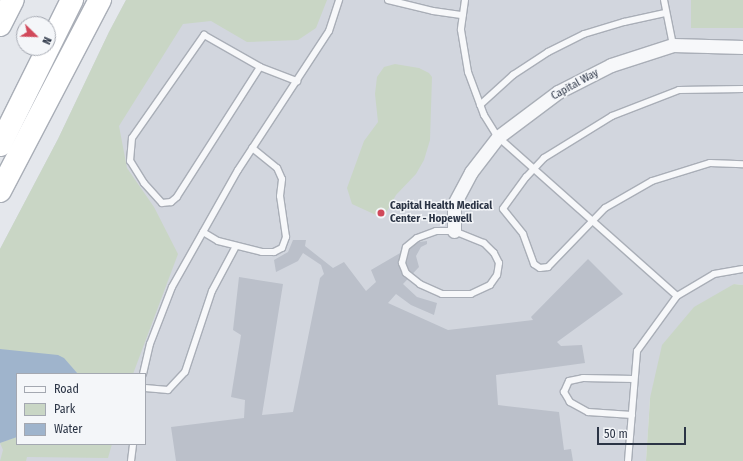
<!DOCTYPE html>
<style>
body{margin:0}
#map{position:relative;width:743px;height:461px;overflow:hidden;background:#e4e7ec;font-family:"Fira Sans Condensed",sans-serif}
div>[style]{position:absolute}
.built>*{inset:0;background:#d2d6de}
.green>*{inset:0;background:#c9d6c5;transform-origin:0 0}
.water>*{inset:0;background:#9fb4cc}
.building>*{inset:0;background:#bbc0ca}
.roads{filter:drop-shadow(1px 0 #a9aeb7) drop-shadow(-1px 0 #a9aeb7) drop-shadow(0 1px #a9aeb7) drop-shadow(0 -1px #a9aeb7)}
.service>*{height:6px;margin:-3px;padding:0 3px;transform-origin:3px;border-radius:3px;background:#f7f8fa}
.minor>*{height:13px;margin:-6.5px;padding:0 6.5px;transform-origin:6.5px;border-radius:6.5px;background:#f7f8fa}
.motorway>*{height:22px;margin:-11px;padding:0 11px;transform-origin:11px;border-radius:11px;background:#fff}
.dots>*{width:11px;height:11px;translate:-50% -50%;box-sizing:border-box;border:2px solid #f4f6f9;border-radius:50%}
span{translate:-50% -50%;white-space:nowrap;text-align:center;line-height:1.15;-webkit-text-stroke:3px #f4f6f9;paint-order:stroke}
.street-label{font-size:11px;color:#2b3445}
.poi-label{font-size:11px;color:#2b3445;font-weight:700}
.left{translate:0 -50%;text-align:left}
.legend{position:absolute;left:16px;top:373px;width:130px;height:72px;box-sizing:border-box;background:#f4f6f9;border:1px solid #a4a8b1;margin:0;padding:5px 7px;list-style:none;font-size:12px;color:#2b3445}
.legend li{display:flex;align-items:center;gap:8px;height:20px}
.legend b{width:20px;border:1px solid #a4a8b1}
.north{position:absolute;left:16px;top:16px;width:40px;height:40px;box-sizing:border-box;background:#f4f6f9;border:1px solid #a4a8b1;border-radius:50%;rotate:113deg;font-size:11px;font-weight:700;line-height:16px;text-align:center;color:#2b3445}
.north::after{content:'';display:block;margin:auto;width:14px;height:18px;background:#d1495b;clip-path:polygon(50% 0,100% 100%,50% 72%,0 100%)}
.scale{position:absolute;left:597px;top:427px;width:89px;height:18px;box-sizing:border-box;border:2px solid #2b3445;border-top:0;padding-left:5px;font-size:12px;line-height:14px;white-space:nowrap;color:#2b3445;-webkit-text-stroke:3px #f4f6f9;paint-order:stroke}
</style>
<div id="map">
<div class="built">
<div style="clip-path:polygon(evenodd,126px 0,743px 0,743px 285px,734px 284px,650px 398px,646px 461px,0 461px,0 249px,58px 139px,109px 32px,126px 0,17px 374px,145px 374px,145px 444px,17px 444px,17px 374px)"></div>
</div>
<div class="green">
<div style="clip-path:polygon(126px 0,327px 0,316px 28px,298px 40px,247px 42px,211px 21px,183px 24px,119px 126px,127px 168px,154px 207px,178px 254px,133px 374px,78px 374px,67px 362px,0 349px,0 249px,58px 139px,109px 32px)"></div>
<div style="left:691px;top:0;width:52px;height:28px"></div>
<div style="clip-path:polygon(395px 64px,419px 68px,429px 73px,432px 77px,430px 140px,424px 160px,416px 174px,396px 195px,386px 213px,376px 215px,352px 204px,347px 188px,364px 141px,378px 122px,375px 94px,377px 77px,384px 67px)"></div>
<div style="clip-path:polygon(734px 284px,743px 285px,743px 461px,646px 461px,650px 398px,662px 345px,694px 307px)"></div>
<div style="clip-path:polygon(16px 437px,17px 444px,112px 444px,108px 458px,27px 457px,26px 461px,0 461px,3px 450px,0 443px)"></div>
</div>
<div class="water">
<div style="clip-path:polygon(0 349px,58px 355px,64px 358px,78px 374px,17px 374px,17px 437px,0 443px)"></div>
</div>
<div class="building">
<div style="clip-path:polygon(293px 240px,306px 240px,305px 246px,333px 268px,344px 262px,366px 291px,376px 282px,371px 270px,419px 242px,427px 241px,427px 244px,421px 247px,416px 256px,419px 267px,403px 284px,417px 297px,437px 303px,434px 315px,411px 305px,396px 294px,388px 303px,448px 330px,533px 320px,531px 317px,588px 259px,623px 294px,557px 342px,561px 346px,582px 345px,585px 363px,496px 375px,498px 405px,559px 412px,564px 450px,571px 449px,573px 461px,176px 461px,171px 427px,244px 418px,245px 400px,231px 397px,241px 335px,233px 330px,239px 277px,283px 284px,262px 415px,293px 412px,320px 278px,324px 274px,321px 265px,303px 253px,298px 261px,276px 272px,274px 260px,288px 252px)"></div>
</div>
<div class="roads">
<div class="service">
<div style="left:388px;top:0;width:46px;rotate:13.7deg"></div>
<div style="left:433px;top:11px;width:30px;rotate:8deg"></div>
<div style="left:465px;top:0;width:30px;rotate:98deg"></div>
<div style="left:461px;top:30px;width:43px;rotate:80.5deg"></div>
<div style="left:468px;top:72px;width:46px;rotate:69.6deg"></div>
<div style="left:484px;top:115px;width:26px;rotate:58deg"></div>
<div style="left:498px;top:137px;width:239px;rotate:41.6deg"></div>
<div style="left:664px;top:0;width:46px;rotate:78.7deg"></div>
<div style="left:260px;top:67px;width:154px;rotate:122.6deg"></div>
<div style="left:177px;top:197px;width:8px;rotate:140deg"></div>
<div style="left:171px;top:202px;width:9px;rotate:174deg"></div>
<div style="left:162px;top:203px;width:27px;rotate:-132deg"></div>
<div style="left:144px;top:183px;width:26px;rotate:-122deg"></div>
<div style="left:130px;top:161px;width:23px;rotate:-85deg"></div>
<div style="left:132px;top:138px;width:126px;rotate:-55deg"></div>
<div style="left:204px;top:35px;width:64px;rotate:29.7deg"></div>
<div style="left:260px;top:67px;width:40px;rotate:21deg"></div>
<div style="left:743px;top:89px;width:64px;rotate:179.1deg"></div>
<div style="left:679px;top:90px;width:72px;rotate:158.8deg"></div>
<div style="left:612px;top:116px;width:80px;rotate:148.3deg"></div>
<div style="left:544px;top:158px;width:26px;rotate:133deg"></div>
<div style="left:526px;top:177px;width:39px;rotate:126deg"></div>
<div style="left:503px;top:209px;width:32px;rotate:51deg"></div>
<div style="left:523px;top:234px;width:32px;rotate:70deg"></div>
<div style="left:534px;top:264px;width:7px;rotate:34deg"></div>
<div style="left:540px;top:268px;width:8px;rotate:-7deg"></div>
<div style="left:548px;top:267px;width:82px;rotate:-46deg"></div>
<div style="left:605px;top:208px;width:54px;rotate:-29.9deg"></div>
<div style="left:652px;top:181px;width:61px;rotate:-17.2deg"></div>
<div style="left:710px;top:163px;width:33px;rotate:2deg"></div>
<div style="left:480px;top:105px;width:45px;rotate:-42.3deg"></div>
<div style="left:513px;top:75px;width:42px;rotate:-33.3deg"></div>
<div style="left:548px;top:52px;width:40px;rotate:-26.6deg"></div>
<div style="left:584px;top:34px;width:42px;rotate:-16.7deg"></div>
<div style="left:624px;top:22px;width:42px;rotate:-12.4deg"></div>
<div style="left:436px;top:231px;width:18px"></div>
<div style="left:454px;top:231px;width:32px;rotate:22deg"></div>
<div style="left:484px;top:243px;width:14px;rotate:45deg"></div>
<div style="left:494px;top:253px;width:11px;rotate:63deg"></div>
<div style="left:499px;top:263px;width:12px;rotate:99deg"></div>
<div style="left:497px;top:275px;width:12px;rotate:125deg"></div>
<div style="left:490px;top:285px;width:21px;rotate:155deg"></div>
<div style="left:471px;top:294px;width:29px;rotate:180deg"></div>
<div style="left:442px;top:294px;width:24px;rotate:-156deg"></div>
<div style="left:420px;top:284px;width:18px;rotate:-142deg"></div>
<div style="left:406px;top:273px;width:11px;rotate:-112deg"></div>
<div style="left:402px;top:263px;width:16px;rotate:-76deg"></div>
<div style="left:406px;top:247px;width:14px;rotate:-39deg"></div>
<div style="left:417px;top:238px;width:20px;rotate:-20deg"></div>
<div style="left:203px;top:232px;width:17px;rotate:31deg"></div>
<div style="left:218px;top:241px;width:45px;rotate:14deg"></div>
<div style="left:262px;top:252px;width:12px"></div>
<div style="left:274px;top:252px;width:9px;rotate:-27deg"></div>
<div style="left:282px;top:248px;width:12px;rotate:-70deg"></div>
<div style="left:286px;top:237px;width:41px;rotate:-98.3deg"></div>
<div style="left:280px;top:196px;width:17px;rotate:-83deg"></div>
<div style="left:282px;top:179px;width:12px;rotate:-114deg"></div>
<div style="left:277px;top:168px;width:32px;rotate:-141deg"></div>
<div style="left:143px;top:374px;width:31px;rotate:-77deg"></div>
<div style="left:150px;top:344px;width:61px;rotate:-68.9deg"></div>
<div style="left:172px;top:287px;width:134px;rotate:-60.6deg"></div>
<div style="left:238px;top:170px;width:166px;rotate:-56.8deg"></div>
<div style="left:329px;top:31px;width:33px;rotate:-72deg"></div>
<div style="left:145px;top:388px;width:23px;rotate:5deg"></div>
<div style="left:168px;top:390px;width:25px;rotate:-47deg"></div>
<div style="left:185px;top:372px;width:85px;rotate:-71.6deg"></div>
<div style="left:212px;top:291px;width:51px;rotate:-61.9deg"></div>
<div style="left:632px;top:415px;width:44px;rotate:-176.1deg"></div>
<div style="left:588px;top:412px;width:21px;rotate:-151deg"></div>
<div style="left:570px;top:402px;width:12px;rotate:-121deg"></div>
<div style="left:564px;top:392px;width:12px;rotate:-66deg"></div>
<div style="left:569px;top:381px;width:14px;rotate:-12deg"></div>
<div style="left:583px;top:378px;width:51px;rotate:1.1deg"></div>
<div style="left:131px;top:461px;width:17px;rotate:-83deg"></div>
<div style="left:628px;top:461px;width:110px;rotate:-85.3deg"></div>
<div style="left:637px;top:351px;width:68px;rotate:-54deg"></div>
<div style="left:677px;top:296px;width:43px;rotate:-30.7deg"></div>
<div style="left:714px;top:274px;width:29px;rotate:-10deg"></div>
</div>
<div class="minor">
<div style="left:454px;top:231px;width:27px;rotate:-90deg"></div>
<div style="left:454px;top:204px;width:36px;rotate:-62deg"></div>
<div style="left:471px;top:172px;width:44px;rotate:-52.4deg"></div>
<div style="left:498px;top:137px;width:75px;rotate:-36.9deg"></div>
<div style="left:558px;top:92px;width:59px;rotate:-27deg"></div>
<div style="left:611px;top:65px;width:65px;rotate:-17.9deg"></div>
<div style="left:673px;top:45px;width:70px;rotate:1.6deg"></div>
</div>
<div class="motorway">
<div style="left:0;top:25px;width:28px;rotate:-63deg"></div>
<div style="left:0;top:145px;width:162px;rotate:-63.6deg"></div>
<div style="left:0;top:191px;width:216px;rotate:-62.4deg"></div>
</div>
</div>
<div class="dots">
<div style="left:381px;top:213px;background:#d1495b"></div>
</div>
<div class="street-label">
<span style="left:575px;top:85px;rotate:-29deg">Capital Way</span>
</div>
<div class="poi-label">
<span class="left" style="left:390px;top:213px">Capital Health Medical<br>Center - Hopewell</span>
</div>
<ul class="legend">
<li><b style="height:5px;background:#f7f8fa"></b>Road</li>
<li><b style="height:11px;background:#c9d6c5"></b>Park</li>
<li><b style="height:11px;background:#9fb4cc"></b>Water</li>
</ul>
<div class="north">N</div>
<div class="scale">50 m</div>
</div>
